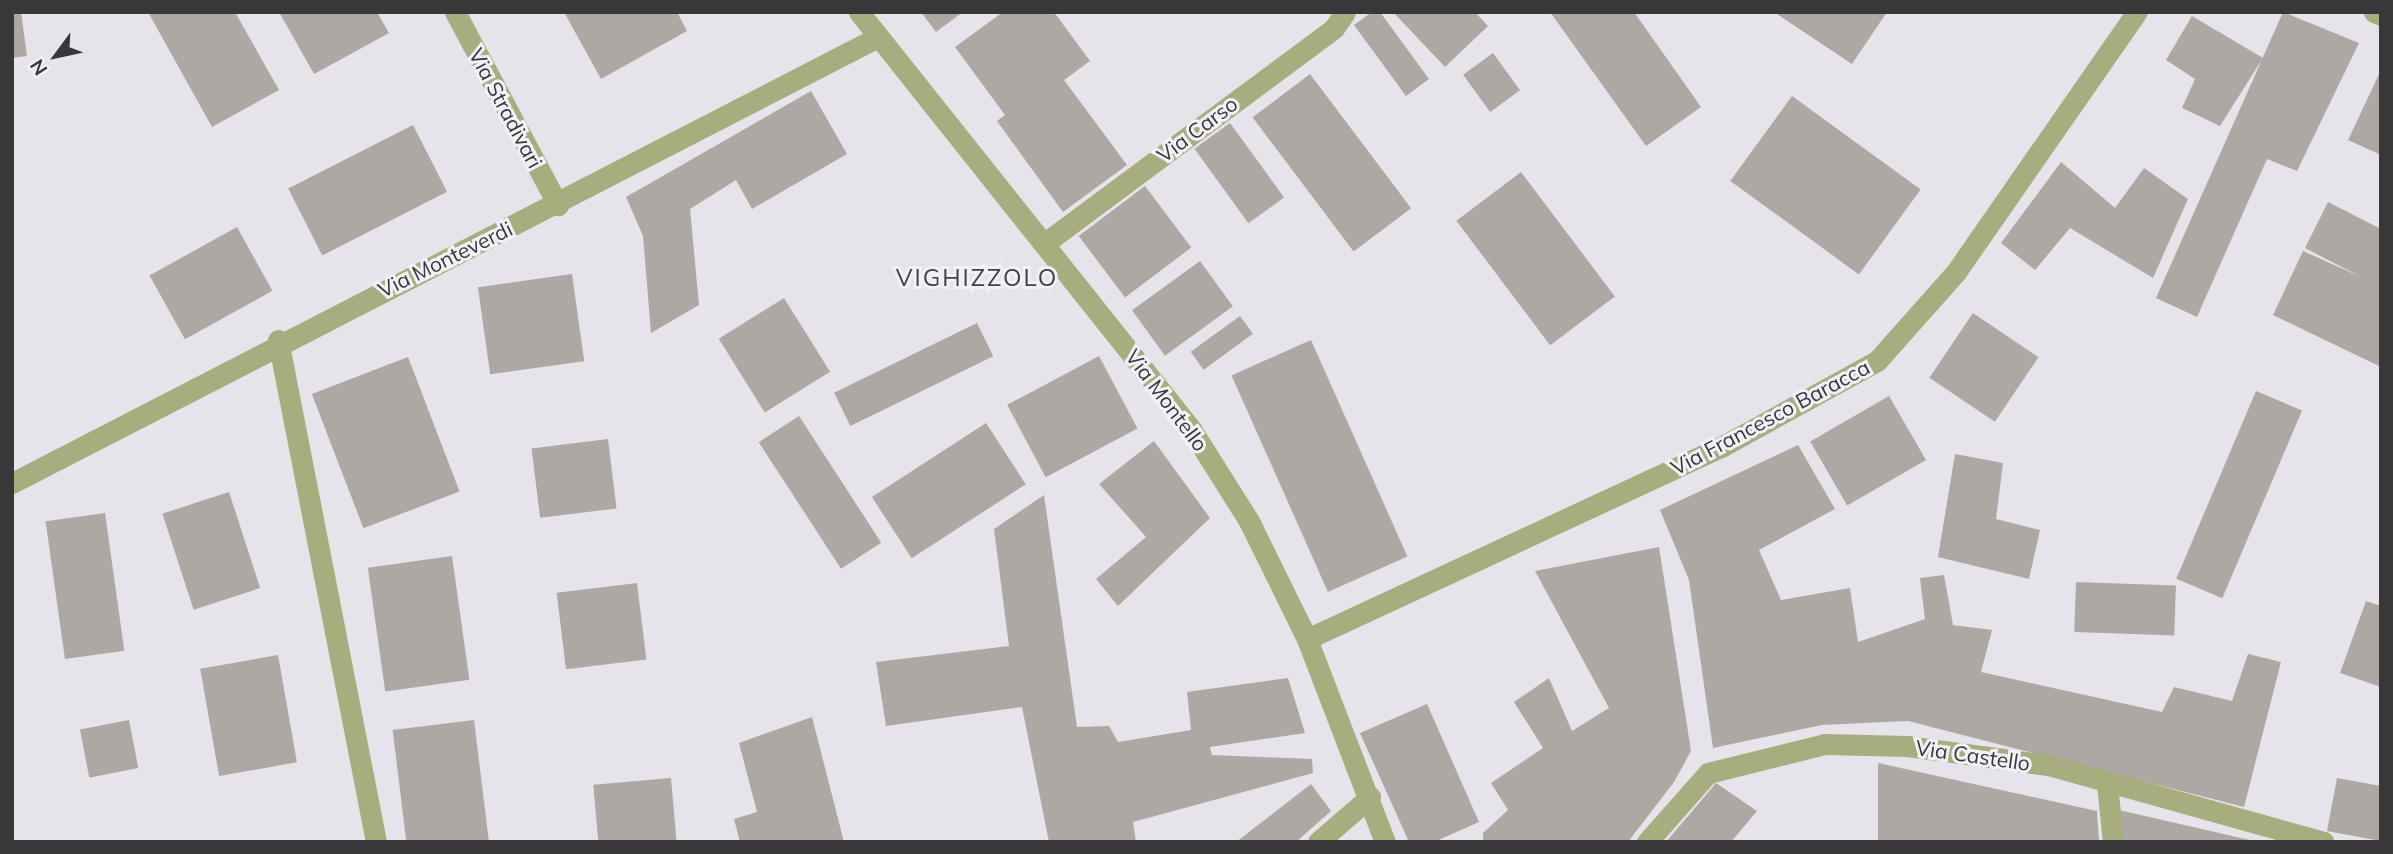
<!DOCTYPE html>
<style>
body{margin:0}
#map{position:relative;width:2393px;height:854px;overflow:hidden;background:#e6e3ea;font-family:Mulish,sans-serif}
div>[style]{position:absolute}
.building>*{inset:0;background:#aea8a4;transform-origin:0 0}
.minor>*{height:21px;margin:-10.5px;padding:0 10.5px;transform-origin:10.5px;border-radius:10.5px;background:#a7ad7c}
span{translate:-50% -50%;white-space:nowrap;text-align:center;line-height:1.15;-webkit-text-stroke:6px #f4f0f7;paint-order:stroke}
.street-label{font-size:21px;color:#39373a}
.quarter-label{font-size:24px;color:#434146;letter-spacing:2px}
.frame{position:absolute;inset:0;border:14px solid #39373a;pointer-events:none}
.north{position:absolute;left:21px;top:21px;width:70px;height:70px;-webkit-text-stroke:5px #f4f0f7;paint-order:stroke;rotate:237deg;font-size:19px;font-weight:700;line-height:28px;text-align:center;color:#39373a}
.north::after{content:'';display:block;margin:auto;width:24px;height:32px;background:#39373a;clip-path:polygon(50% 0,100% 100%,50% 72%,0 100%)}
</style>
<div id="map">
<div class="building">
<div style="clip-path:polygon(12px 12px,21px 12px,27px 56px,12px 58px)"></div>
<div style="clip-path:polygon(148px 12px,235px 12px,279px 90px,212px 127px)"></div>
<div style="clip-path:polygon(279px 12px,377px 12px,389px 33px,314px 74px)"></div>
<div style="clip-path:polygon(564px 12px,677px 12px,687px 31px,601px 79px)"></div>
<div style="clip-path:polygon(921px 12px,963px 12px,936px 32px)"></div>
<div style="clip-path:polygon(1003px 12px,1054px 12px,1090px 61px,1064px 80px,1127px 165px,1063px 212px,997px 121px,1005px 115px,955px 47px)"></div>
<div style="clip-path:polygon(1372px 12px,1380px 12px,1429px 79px,1406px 96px,1354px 25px)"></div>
<div style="clip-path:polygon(1393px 12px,1475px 12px,1488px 26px,1445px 67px)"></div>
<div style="clip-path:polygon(1550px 12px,1634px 12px,1701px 107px,1646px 146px)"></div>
<div style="clip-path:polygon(1774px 12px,1887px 12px,1852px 64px)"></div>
<div style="clip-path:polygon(2283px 12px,2359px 43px,2297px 171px,2267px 159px,2197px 317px,2156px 298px)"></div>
<div style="clip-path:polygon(2192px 16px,2263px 58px,2220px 126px,2182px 108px,2195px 79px,2166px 60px)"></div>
<div style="left:1493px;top:53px;width:46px;height:37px;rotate:54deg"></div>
<div style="clip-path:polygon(2381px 70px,2381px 155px,2348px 140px)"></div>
<div style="left:1310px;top:74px;width:168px;height:72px;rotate:53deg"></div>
<div style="clip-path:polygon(811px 91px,847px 154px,752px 209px,736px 180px,690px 209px,699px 305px,651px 333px,643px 236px,626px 197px)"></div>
<div style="left:1792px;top:96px;width:159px;height:105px;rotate:36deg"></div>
<div style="left:1230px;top:123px;width:92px;height:44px;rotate:54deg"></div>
<div style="left:413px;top:125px;width:75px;height:140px;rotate:63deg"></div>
<div style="clip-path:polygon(2061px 162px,2115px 208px,2144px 168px,2188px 199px,2153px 278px,2070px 228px,2035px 270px,2001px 243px)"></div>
<div style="left:1521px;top:172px;width:156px;height:81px;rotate:53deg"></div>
<div style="left:1145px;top:186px;width:77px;height:83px;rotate:53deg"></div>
<div style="clip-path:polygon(2328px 202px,2381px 229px,2381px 367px,2273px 315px,2303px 251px,2361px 277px,2305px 248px)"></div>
<div style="left:237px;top:227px;width:73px;height:100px;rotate:61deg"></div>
<div style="left:1200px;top:261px;width:56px;height:84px;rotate:54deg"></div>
<div style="left:572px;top:274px;width:88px;height:95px;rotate:82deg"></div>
<div style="left:784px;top:298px;width:87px;height:77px;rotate:58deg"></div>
<div style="left:1973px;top:313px;width:79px;height:78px;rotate:34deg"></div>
<div style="left:1240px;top:316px;width:22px;height:61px;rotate:54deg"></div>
<div style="left:977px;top:323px;width:37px;height:159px;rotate:64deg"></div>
<div style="left:1311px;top:340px;width:237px;height:87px;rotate:66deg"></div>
<div style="left:1099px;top:356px;width:82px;height:104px;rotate:62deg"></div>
<div style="left:408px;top:357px;width:144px;height:103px;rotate:69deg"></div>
<div style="left:2256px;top:391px;width:50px;height:204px;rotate:23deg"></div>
<div style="left:1889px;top:396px;width:74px;height:91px;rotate:60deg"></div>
<div style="left:799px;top:416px;width:151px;height:48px;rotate:57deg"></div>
<div style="left:986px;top:423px;width:73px;height:136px;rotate:57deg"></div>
<div style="left:608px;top:439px;width:70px;height:77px;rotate:83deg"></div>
<div style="clip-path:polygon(1154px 441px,1210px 518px,1118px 606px,1096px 579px,1146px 537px,1099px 484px)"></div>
<div style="clip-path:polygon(1798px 445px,1835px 509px,1759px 550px,1781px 600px,1850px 588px,1858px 642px,1925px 619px,1920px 578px,1944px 575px,1953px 625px,1992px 630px,1981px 672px,2162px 712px,2174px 687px,2232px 701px,2248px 654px,2281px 662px,2244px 807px,1908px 721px,1822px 725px,1713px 748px,1689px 580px,1660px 510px)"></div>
<div style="clip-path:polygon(1955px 454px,2003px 463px,1996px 519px,2040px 530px,2029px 579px,1938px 557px)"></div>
<div style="left:229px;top:492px;width:101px;height:70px;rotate:72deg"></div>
<div style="clip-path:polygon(1044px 495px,1077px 727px,1109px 726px,1118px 742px,1191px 730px,1187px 692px,1288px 678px,1305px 733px,1210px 747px,1212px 755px,1312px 759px,1313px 773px,1133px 822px,1136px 842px,1049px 842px,1022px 707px,886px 726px,876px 662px,1009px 646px,994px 529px)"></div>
<div style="left:105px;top:513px;width:139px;height:60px;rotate:82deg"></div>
<div style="clip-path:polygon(1659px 547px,1691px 751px,1674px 782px,1628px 842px,1483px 842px,1483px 833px,1508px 810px,1491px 783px,1543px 748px,1514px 702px,1549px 678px,1572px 731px,1609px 708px,1535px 571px)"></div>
<div style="left:452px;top:556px;width:125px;height:85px;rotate:82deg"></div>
<div style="left:2076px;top:582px;width:100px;height:50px;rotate:2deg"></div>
<div style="left:637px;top:583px;width:77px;height:81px;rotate:83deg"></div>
<div style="clip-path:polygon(2366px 601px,2381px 606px,2381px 687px,2340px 673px)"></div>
<div style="left:278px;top:655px;width:109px;height:79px;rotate:80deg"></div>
<div style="clip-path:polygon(1427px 704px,1479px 822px,1434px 842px,1409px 842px,1360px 733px)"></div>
<div style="clip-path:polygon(812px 717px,844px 842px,740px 842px,734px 819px,757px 812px,739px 743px)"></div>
<div style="left:129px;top:720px;width:49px;height:50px;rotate:79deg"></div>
<div style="left:474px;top:720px;width:123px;height:82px;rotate:83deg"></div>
<div style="clip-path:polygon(1878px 763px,2097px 811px,2099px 842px,1878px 842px)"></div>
<div style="left:671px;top:778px;width:64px;height:78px;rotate:85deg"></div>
<div style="clip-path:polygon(2337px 778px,2381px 786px,2381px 841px,2327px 831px)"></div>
<div style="clip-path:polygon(1716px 783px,1757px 811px,1731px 842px,1666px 842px)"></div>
<div style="clip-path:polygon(1311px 784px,1331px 811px,1296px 842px,1236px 842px)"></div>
<div style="clip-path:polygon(2119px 810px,2254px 841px,2254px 842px,2124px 842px)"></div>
</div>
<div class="minor">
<div style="left:455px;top:12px;width:219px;rotate:61.9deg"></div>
<div style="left:859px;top:12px;width:533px;rotate:51.47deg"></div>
<div style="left:1191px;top:429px;width:109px;rotate:57.8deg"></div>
<div style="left:1249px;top:521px;width:131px;rotate:63.8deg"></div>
<div style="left:1307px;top:639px;width:217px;rotate:69deg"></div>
<div style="left:2374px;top:12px;width:8px;rotate:23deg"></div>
<div style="left:1045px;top:243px;width:360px;rotate:-36.6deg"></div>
<div style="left:1334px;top:28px;width:19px;rotate:-55deg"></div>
<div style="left:278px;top:340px;width:511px;rotate:78.95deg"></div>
<div style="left:12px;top:483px;width:974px;rotate:-27.25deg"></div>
<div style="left:1307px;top:639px;width:456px;rotate:-24.9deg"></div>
<div style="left:1721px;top:447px;width:178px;rotate:-28.9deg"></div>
<div style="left:1877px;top:361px;width:119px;rotate:-48.4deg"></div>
<div style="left:1956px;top:272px;width:317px;rotate:-55.2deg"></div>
<div style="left:2107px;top:784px;width:58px;rotate:84.1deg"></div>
<div style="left:1318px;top:842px;width:69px;rotate:-40.9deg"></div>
<div style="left:1647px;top:842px;width:92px;rotate:-48.5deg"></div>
<div style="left:1708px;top:773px;width:121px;rotate:-13.9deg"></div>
<div style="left:1825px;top:744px;width:82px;rotate:1.4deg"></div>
<div style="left:1907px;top:746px;width:142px;rotate:7.7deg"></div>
<div style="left:2048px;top:765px;width:286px;rotate:15.6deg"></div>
</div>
<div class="street-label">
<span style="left:506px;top:108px;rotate:62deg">Via Stradivari</span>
<span style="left:1197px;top:129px;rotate:-37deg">Via Carso</span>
<span style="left:445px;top:259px;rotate:-26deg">Via Monteverdi</span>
<span style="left:1167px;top:400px;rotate:53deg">Via Montello</span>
<span style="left:1770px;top:417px;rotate:-28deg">Via Francesco Baracca</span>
<span style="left:1973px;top:755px;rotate:8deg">Via Castello</span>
</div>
<div class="quarter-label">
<span style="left:977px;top:278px">VIGHIZZOLO</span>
</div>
<div class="frame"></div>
<div class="north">N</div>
</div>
